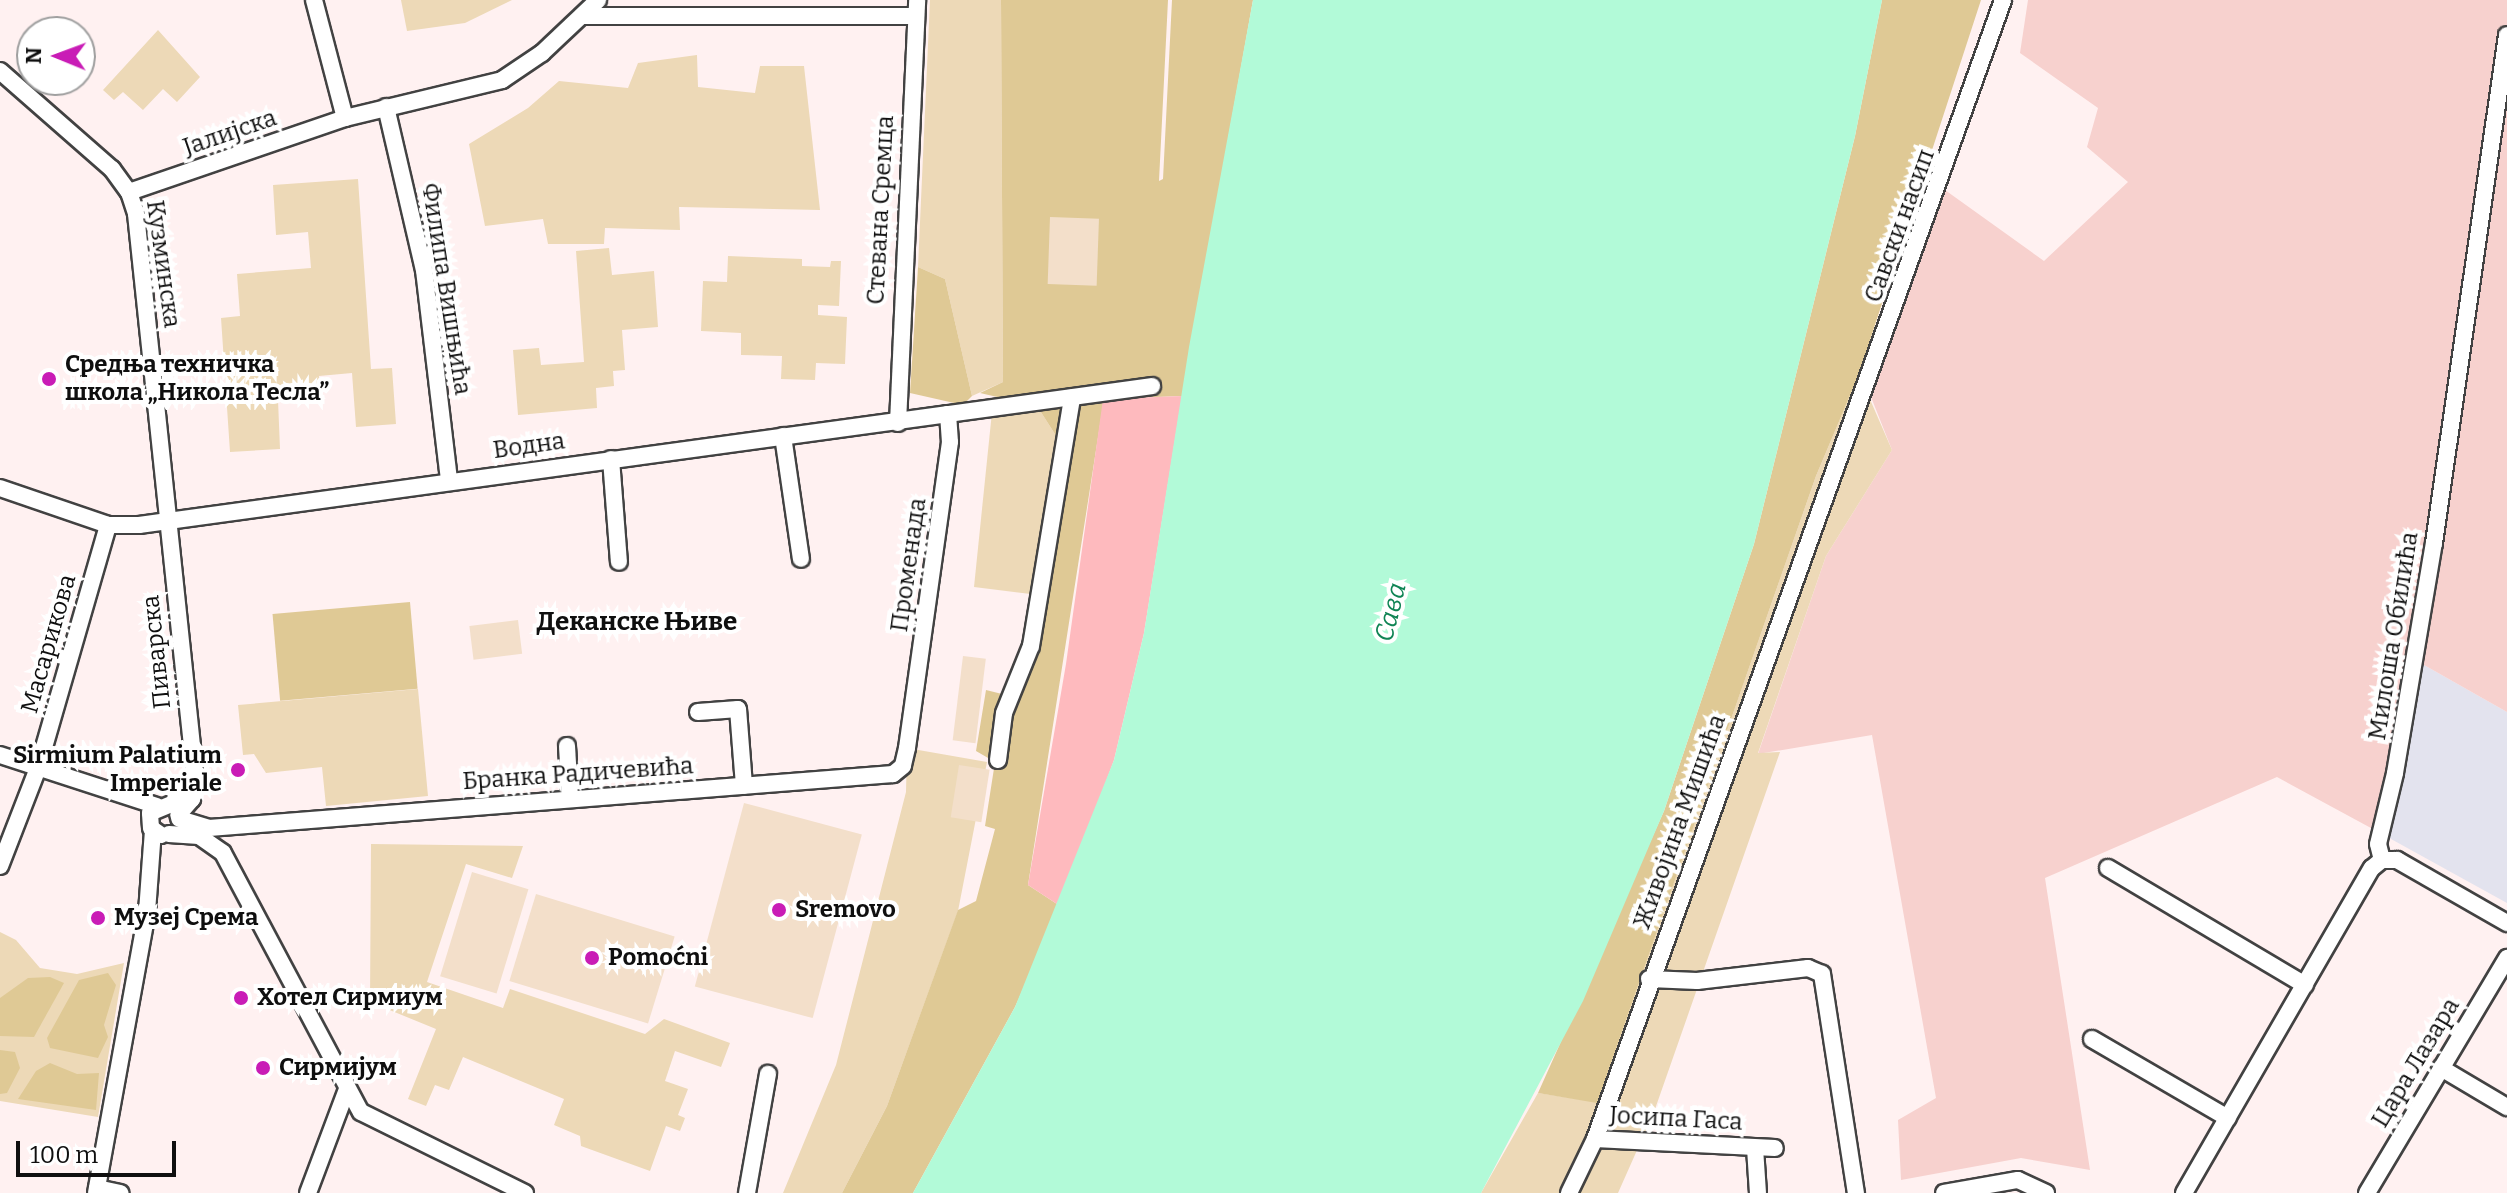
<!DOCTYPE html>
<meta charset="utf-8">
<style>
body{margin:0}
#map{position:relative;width:2507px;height:1193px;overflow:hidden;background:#fff1f1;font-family:Bitter,serif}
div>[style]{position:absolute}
.industrial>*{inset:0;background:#e3e3ee}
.farmland>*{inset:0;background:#f7d1ce}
.green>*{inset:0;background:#edd9b7}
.forest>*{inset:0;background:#dfc995;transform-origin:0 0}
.sand>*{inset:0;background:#febabe}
.pitch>*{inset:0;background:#f3dfca;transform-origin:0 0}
.water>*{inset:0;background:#b2fad8}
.roads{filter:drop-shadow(2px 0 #424242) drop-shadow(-2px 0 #424242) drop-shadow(0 2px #424242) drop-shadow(0 -2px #424242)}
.minor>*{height:16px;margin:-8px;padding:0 8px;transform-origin:8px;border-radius:8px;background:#fff}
.dots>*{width:22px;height:22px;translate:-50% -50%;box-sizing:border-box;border:4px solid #fff;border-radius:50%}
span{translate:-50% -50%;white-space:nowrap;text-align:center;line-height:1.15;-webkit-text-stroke:8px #fff;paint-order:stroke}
.street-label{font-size:24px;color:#0f0f0f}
.poi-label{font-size:24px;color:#0f0f0f;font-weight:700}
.left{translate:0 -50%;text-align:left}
.right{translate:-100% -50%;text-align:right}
.water-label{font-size:26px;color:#0f8454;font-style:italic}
.neighbourhood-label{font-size:26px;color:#0f0f0f;font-weight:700}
.north{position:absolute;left:16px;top:16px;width:80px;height:80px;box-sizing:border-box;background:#fff;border:2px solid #9f9f9f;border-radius:50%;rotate:271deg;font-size:22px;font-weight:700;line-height:32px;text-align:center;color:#0f0f0f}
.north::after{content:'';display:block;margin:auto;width:28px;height:36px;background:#c91cb6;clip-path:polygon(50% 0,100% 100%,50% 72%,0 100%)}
.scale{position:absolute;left:16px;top:1141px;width:160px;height:36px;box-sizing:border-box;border:4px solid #0f0f0f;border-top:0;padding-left:10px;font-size:24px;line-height:28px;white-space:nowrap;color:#0f0f0f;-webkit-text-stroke:6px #fff;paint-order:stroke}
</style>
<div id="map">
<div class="industrial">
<div style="clip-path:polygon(2417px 661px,2507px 712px,2507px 903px,2382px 834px)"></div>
</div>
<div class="farmland">
<div style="clip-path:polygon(2028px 0,2507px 0,2507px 712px,2417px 661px,2382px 834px,2277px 777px,2045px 878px,2090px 1170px,2021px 1158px,1901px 1180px,1898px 1120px,1936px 1098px,1872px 735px,1758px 754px,1826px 556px,1892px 450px,1871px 397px,1945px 190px,2044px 261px,2128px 182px,2087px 147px,2098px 108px,2020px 53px)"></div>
</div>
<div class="green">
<div style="clip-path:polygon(401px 0,512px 0,465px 23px,407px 31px)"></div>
<div style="clip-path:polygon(930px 0,1001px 0,1003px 382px,972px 396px,945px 279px,918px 267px)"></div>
<div style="clip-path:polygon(158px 30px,200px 77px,177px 102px,163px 89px,143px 110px,123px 92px,114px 100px,103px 90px)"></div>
<div style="clip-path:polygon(697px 55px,698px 87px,755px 93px,760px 66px,804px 66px,820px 210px,679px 207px,680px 230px,605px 228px,604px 244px,548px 244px,543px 219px,485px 226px,469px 144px,528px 108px,559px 81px,628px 88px,638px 63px)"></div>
<div style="clip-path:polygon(358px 179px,371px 369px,392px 368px,396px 424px,356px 427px,352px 373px,319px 376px,320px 397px,278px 400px,280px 449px,230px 452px,221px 318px,240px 316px,237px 274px,311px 268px,308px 232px,276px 235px,273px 185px)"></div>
<div style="clip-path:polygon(609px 248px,612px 275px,654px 271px,658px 327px,622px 330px,625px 370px,613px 371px,614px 386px,596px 388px,597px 408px,518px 415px,513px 350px,539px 348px,541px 365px,584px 362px,576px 251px)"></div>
<div style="clip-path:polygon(728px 256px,802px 259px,802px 266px,830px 267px,831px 261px,841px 261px,839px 306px,818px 305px,818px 315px,847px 317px,845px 364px,816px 363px,815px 380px,781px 379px,782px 356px,741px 355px,741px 333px,701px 331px,703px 281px,727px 282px)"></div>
<div style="clip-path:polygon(1859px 374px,1892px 450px,1826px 556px,1758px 753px,1780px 752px,1654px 1112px,1618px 1193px,1481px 1193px,1538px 1093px,1597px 1102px,1816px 476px)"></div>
<div style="clip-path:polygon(1037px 406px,1069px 456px,1039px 595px,974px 587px,992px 412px)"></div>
<div style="clip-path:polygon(418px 689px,428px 796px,326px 806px,322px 767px,266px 773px,254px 754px,243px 755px,238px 705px)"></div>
<div style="clip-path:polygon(907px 748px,987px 762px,958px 911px,887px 1106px,842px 1193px,783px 1193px,836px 1065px,906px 792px)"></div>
<div style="clip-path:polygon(371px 844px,523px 846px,512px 878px,466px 864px,427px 982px,503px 1008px,510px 989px,645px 1034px,664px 1019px,730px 1043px,721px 1067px,675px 1051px,665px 1081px,688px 1089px,678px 1115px,685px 1118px,680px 1131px,666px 1126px,650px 1171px,581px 1146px,580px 1136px,554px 1125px,564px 1099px,463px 1057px,449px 1090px,435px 1085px,426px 1106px,408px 1099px,436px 1029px,370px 1002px)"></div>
<div style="clip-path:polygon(0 932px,16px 940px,40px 968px,77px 974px,124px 963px,98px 1117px,0 1101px)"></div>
</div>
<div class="forest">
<div style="clip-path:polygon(1001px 0,1168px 0,1159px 181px,1163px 179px,1172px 0,1253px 0,1182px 396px,1104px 399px,1028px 885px,1060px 906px,1015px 1007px,913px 1193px,842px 1193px,887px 1106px,958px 910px,976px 901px,995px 829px,985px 826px,995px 762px,976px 751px,986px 690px,1002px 694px,1026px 667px,1069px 456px,1037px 406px,980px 393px,1003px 382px)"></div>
<div style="clip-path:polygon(1882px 0,1981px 0,1859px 374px,1816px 476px,1597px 1103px,1538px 1093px,1664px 811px,1754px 544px,1855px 136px)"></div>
<div style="clip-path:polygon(918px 267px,945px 279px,972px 396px,963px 405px,910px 393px)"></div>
<div style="left:410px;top:602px;width:87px;height:138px;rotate:85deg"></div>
<div style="clip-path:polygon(108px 973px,116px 985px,104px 1025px,108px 1037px,98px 1058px,50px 1048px,47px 1038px,79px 980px)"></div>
<div style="clip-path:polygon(50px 977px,64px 983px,34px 1037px,0 1036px,0 998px,28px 978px)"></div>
<div style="clip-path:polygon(0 1050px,15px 1052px,20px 1068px,7px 1093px,0 1094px)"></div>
<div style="clip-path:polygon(50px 1063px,77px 1074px,99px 1073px,96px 1110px,18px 1099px,36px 1071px)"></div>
</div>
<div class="sand">
<div style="clip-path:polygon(1182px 396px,1144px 633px,1114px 760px,1060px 906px,1028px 885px,1066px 664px,1103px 399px)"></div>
</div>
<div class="pitch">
<div style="left:1050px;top:217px;width:49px;height:67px;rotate:2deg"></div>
<div style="left:518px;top:620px;width:34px;height:49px;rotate:83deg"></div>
<div style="left:963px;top:656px;width:23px;height:85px;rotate:7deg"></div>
<div style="left:959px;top:765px;width:31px;height:53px;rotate:9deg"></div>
<div style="left:744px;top:803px;width:122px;height:190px;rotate:15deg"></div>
<div style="left:472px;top:872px;width:59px;height:109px;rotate:17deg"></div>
<div style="left:536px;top:894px;width:145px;height:91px;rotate:17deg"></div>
</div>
<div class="water">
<div style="clip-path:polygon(1253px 0,1882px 0,1855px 136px,1754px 544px,1664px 811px,1583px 1001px,1481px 1193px,913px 1193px,1015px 1007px,1114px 760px,1144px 633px,1189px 347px)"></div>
</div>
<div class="roads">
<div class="minor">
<div style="left:314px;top:0;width:122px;rotate:75.3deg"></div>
<div style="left:584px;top:16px;width:332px"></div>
<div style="left:0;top:71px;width:149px;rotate:41.2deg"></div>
<div style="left:112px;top:169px;width:29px;rotate:54deg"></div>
<div style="left:129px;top:192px;width:23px;rotate:72deg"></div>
<div style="left:136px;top:214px;width:554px;rotate:83.99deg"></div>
<div style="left:194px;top:765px;width:34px;rotate:93deg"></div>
<div style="left:192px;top:799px;width:21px;rotate:131deg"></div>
<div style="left:386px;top:107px;width:167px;rotate:76.9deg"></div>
<div style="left:424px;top:270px;width:212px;rotate:83.2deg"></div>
<div style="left:129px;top:192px;width:228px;rotate:-18.9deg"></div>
<div style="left:345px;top:118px;width:162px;rotate:-13.6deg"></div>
<div style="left:502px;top:80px;width:48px;rotate:-34deg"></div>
<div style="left:542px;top:53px;width:77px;rotate:-43.4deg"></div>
<div style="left:948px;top:414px;width:206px;rotate:-7.8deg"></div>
<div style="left:898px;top:423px;width:423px;rotate:-87.4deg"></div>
<div style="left:783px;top:436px;width:124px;rotate:81.7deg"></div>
<div style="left:611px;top:459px;width:103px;rotate:85.6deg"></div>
<div style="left:0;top:488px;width:114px;rotate:18.9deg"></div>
<div style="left:108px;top:525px;width:31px"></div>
<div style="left:139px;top:525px;width:817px;rotate:-7.81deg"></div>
<div style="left:948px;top:414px;width:28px;rotate:86deg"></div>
<div style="left:950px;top:442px;width:309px;rotate:98deg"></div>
<div style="left:907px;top:748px;width:18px;rotate:103deg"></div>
<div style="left:903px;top:766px;width:13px;rotate:141deg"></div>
<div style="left:893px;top:774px;width:686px;rotate:175.49deg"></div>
<div style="left:209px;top:828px;width:31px;rotate:-163deg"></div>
<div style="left:698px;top:712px;width:40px;rotate:-4.3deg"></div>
<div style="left:738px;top:709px;width:77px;rotate:85.5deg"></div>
<div style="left:567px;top:746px;width:52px;rotate:86.7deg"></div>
<div style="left:0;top:755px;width:165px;rotate:18deg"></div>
<div style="left:998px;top:760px;width:47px;rotate:-82.7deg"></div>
<div style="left:1004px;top:713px;width:72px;rotate:-68.1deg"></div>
<div style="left:1031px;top:646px;width:252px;rotate:-80.6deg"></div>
<div style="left:169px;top:834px;width:30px;rotate:4deg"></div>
<div style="left:199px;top:836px;width:29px;rotate:35deg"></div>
<div style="left:223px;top:853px;width:293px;rotate:62deg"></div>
<div style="left:361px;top:1112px;width:183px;rotate:26.3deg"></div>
<div style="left:161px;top:835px;width:12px;rotate:-145deg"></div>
<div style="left:151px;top:828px;width:15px;rotate:-94deg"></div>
<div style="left:150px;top:813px;width:30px;rotate:-23deg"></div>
<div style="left:178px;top:801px;width:17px;rotate:-50deg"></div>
<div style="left:2382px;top:860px;width:16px;rotate:-104deg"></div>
<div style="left:2378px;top:844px;width:73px;rotate:-76.5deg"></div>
<div style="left:2395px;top:773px;width:233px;rotate:-80.4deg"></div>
<div style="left:2434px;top:543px;width:513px;rotate:-81.82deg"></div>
<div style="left:2382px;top:860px;width:15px"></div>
<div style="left:2397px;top:860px;width:127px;rotate:29.8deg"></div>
<div style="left:0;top:866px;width:105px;rotate:-68.8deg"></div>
<div style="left:38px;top:768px;width:253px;rotate:-73.9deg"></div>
<div style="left:2108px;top:868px;width:229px;rotate:30.7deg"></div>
<div style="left:1649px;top:979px;width:48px;rotate:2.4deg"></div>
<div style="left:1697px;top:981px;width:112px;rotate:-6.7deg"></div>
<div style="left:1808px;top:968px;width:15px;rotate:23deg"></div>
<div style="left:1822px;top:974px;width:222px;rotate:81.2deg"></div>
<div style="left:2092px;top:1039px;width:157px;rotate:30.2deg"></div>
<div style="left:2441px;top:1068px;width:77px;rotate:30.6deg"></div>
<div style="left:1595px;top:1139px;width:180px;rotate:2.9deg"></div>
<div style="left:1755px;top:1148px;width:45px;rotate:86.2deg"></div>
<div style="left:97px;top:1188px;width:24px;rotate:12deg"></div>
<div style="left:96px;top:1193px;width:286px;rotate:-79.7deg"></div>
<div style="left:147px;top:912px;width:82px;rotate:-85.8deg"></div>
<div style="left:308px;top:1193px;width:111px;rotate:-69.4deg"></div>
<div style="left:747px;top:1193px;width:121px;rotate:-80deg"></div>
<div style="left:1569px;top:1193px;width:60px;rotate:-64.3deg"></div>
<div style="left:1595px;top:1139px;width:1210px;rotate:-70.29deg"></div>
<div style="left:1944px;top:1193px;width:75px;rotate:-10deg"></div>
<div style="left:2018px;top:1180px;width:31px;rotate:25deg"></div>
<div style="left:2184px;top:1193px;width:375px;rotate:-60deg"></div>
<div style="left:2372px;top:868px;width:13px;rotate:-39deg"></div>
<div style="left:2367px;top:1193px;width:274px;rotate:-59.2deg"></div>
</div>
</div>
<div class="dots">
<div style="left:49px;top:379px;background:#c91cb6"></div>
<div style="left:238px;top:770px;background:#c91cb6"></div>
<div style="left:779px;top:910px;background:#c91cb6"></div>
<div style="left:98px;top:918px;background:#c91cb6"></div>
<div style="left:592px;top:958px;background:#c91cb6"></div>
<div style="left:241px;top:998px;background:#c91cb6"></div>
<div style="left:263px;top:1068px;background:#c91cb6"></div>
</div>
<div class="street-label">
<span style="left:230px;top:133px;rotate:-19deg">Јалијска</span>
<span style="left:881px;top:210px;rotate:-87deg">Стевана Сремца</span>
<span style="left:1900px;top:226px;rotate:-70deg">Савски насип</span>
<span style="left:163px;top:264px;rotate:82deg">Кузминска</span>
<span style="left:446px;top:289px;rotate:81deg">Филипа Вишњића</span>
<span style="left:529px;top:446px;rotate:-8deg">Водна</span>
<span style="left:909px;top:565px;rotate:-82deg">Променада</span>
<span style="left:2394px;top:636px;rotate:-81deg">Милоша Обилића</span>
<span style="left:49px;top:644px;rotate:-74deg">Масарикова</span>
<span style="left:157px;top:652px;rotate:-96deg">Пиварска</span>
<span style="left:578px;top:774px;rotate:-4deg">Бранка Радичевића</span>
<span style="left:1680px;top:822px;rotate:-70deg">Живојина Мишића</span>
<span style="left:2416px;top:1063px;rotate:-59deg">Цара Лазара</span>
<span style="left:1676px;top:1119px;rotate:3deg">Јосипа Гаса</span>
</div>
<div class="poi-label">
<span class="left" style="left:65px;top:379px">Средња техничка<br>школа „Никола Тесла”</span>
<span class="right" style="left:222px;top:770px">Sirmium Palatium<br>Imperiale</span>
<span class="left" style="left:795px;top:910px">Sremovo</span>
<span class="left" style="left:114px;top:918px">Музеј Срема</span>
<span class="left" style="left:608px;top:958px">Pomoćni</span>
<span class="left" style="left:257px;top:998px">Хотел Сирмиум</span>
<span class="left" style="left:279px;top:1068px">Сирмијум</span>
</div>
<div class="water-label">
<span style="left:1391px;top:612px;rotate:-76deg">Сава</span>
</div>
<div class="neighbourhood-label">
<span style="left:637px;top:622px">Деканске Њиве</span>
</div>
<div class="north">N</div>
<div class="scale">100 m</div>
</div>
